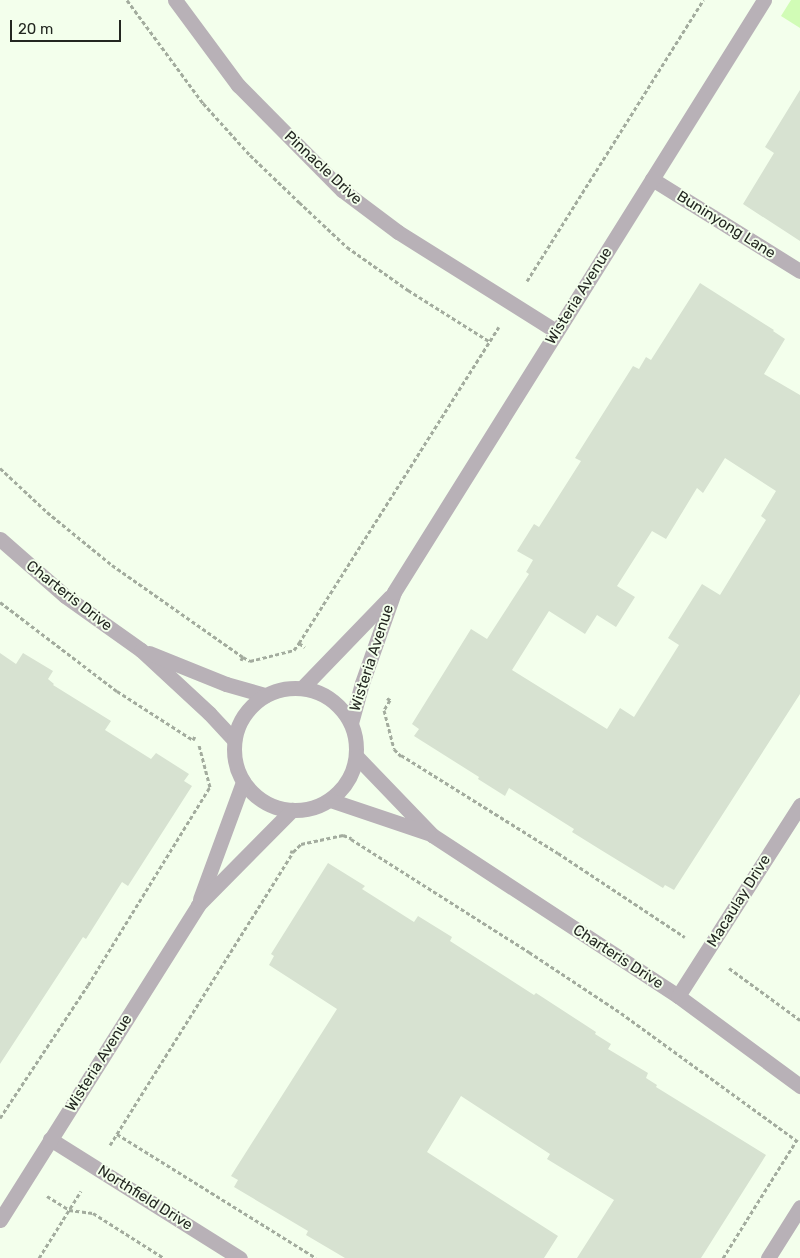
<!DOCTYPE html>
<style>
body{margin:0}
#map{position:relative;width:800px;height:1258px;overflow:hidden;background:#f3ffec;font-family:Rubik,sans-serif}
div>[style]{position:absolute}
.green>*{inset:0;background:#d1fcb6}
.building>*{inset:0;background:#d7e2d1}
.path>*{height:3px;margin-top:-1.5px;transform-origin:0;background:repeating-linear-gradient(90deg,#a3ac9e 0 4px,transparent 0 6.5px)}
.street>*{height:15px;margin:-7.5px;padding:0 7.5px;transform-origin:7.5px;border-radius:7.5px;background:#b8b1b7}
.street>.ring{margin:-7.5px;padding:0;box-sizing:content-box;background:none;border:15px solid #b8b1b7;border-radius:50%}
span{translate:-50% -50%;white-space:nowrap;text-align:center;line-height:1.15;-webkit-text-stroke:4px #f3ffec;paint-order:stroke}
.street-label{font-size:15px;color:#232721}
.scale{position:absolute;left:10px;top:20px;width:111px;height:22px;box-sizing:border-box;border:2px solid #232721;border-top:0;padding-left:6px;font-size:15px;line-height:18px;white-space:nowrap;color:#232721;-webkit-text-stroke:4px #f3ffec;paint-order:stroke}
</style>
<div id="map">
<div class="green">
<div style="clip-path:polygon(791px 0,800px 0,800px 28px,781px 16px)"></div>
</div>
<div class="building">
<div style="clip-path:polygon(800px 90px,800px 241px,743px 204px,774px 153px,765px 147px)"></div>
<div style="clip-path:polygon(evenodd,700px 283px,774px 330px,773px 331px,785px 339px,764px 374px,800px 395px,800px 694px,674px 890px,665px 885px,663px 888px,601px 850px,572px 832px,574px 829px,509px 788px,505px 796px,478px 779px,479px 777px,414px 736px,419px 729px,412px 724px,471px 629px,487px 639px,529px 574px,526px 572px,533px 560px,517px 551px,534px 524px,539px 527px,581px 461px,575px 458px,633px 366px,639px 369px,646px 357px,651px 360px,700px 283px,725px 458px,776px 491px,761px 516px,766px 520px,720px 595px,702px 584px,668px 638px,679px 645px,634px 717px,620px 708px,607px 729px,512px 670px,549px 611px,585px 634px,597px 615px,616px 627px,635px 597px,617px 586px,652px 531px,666px 539px,697px 488px,703px 493px,725px 458px)"></div>
<div style="clip-path:polygon(0 653px,16px 664px,23px 653px,53px 671px,48px 679px,54px 684px,53px 685px,111px 721px,105px 730px,151px 759px,156px 753px,189px 774px,184px 781px,192px 786px,128px 886px,122px 882px,86px 939px,83px 937px,0 1064px)"></div>
<div style="clip-path:polygon(328px 863px,365px 886px,362px 889px,414px 922px,418px 916px,452px 937px,450px 941px,534px 995px,536px 993px,596px 1032px,595px 1034px,611px 1044px,608px 1049px,648px 1073px,646px 1078px,657px 1085px,656px 1087px,766px 1155px,701px 1258px,577px 1258px,614px 1200px,547px 1159px,550px 1154px,461px 1096px,427px 1152px,558px 1236px,544px 1258px,345px 1258px,306px 1235px,308px 1231px,234px 1187px,238px 1180px,231px 1176px,337px 1009px,269px 965px,274px 956px,271px 954px)"></div>
</div>
<div class="path">
<div style="left:127px;top:0;width:128px;rotate:53.6deg"></div>
<div style="left:203px;top:103px;width:70px;rotate:47.9deg"></div>
<div style="left:250px;top:155px;width:68px;rotate:43.8deg"></div>
<div style="left:299px;top:202px;width:66px;rotate:43.2deg"></div>
<div style="left:347px;top:247px;width:75px;rotate:35.2deg"></div>
<div style="left:408px;top:290px;width:96px;rotate:32.2deg"></div>
<div style="left:527px;top:281px;width:332px;rotate:-57.9deg"></div>
<div style="left:0;top:468px;width:64px;rotate:43.1deg"></div>
<div style="left:47px;top:512px;width:84px;rotate:39.2deg"></div>
<div style="left:112px;top:565px;width:160px;rotate:35.1deg"></div>
<div style="left:243px;top:657px;width:4px;rotate:124deg"></div>
<div style="left:0;top:602px;width:147px;rotate:37.3deg"></div>
<div style="left:117px;top:691px;width:90px;rotate:32.8deg"></div>
<div style="left:193px;top:740px;width:4px;rotate:-63deg"></div>
<div style="left:299px;top:643px;width:374px;rotate:-57.7deg"></div>
<div style="left:243px;top:657px;width:8px;rotate:30deg"></div>
<div style="left:250px;top:661px;width:45px;rotate:-14deg"></div>
<div style="left:294px;top:650px;width:9px;rotate:-54deg"></div>
<div style="left:299px;top:643px;width:7px;rotate:34deg"></div>
<div style="left:387px;top:698px;width:4px;rotate:34deg"></div>
<div style="left:390px;top:700px;width:12px;rotate:121deg"></div>
<div style="left:384px;top:710px;width:40px;rotate:75.6deg"></div>
<div style="left:394px;top:749px;width:10px;rotate:45deg"></div>
<div style="left:401px;top:755px;width:185px;rotate:32deg"></div>
<div style="left:558px;top:853px;width:152px;rotate:33.5deg"></div>
<div style="left:351px;top:839px;width:211px;rotate:32.4deg"></div>
<div style="left:529px;top:952px;width:110px;rotate:33.5deg"></div>
<div style="left:621px;top:1013px;width:221px;rotate:36deg"></div>
<div style="left:293px;top:852px;width:11px;rotate:-45deg"></div>
<div style="left:301px;top:844px;width:43px;rotate:-12.1deg"></div>
<div style="left:343px;top:835px;width:9px;rotate:21deg"></div>
<div style="left:729px;top:968px;width:88px;rotate:36.2deg"></div>
<div style="left:0;top:1118px;width:159px;rotate:-56.5deg"></div>
<div style="left:88px;top:985px;width:233px;rotate:-58.4deg"></div>
<div style="left:210px;top:787px;width:43px;rotate:-104.7deg"></div>
<div style="left:117px;top:1134px;width:234px;rotate:31.9deg"></div>
<div style="left:110px;top:1145px;width:345px;rotate:-58deg"></div>
<div style="left:293px;top:852px;width:3px;rotate:-162deg"></div>
<div style="left:47px;top:1196px;width:26px;rotate:32deg"></div>
<div style="left:69px;top:1210px;width:24px;rotate:7deg"></div>
<div style="left:93px;top:1213px;width:84px;rotate:32.4deg"></div>
<div style="left:39px;top:1258px;width:79px;rotate:-57.9deg"></div>
<div style="left:723px;top:1258px;width:138px;rotate:-58deg"></div>
</div>
<div class="street">
<div style="left:175px;top:0;width:106px;rotate:53.5deg"></div>
<div style="left:238px;top:85px;width:148px;rotate:45.3deg"></div>
<div style="left:342px;top:190px;width:70px;rotate:36.9deg"></div>
<div style="left:398px;top:232px;width:186px;rotate:32.1deg"></div>
<div style="left:652px;top:179px;width:174px;rotate:31.9deg"></div>
<div style="left:0;top:539px;width:86px;rotate:41.2deg"></div>
<div style="left:65px;top:596px;width:93px;rotate:35.4deg"></div>
<div style="left:141px;top:650px;width:93px;rotate:42.8deg"></div>
<div style="left:209px;top:713px;width:37px;rotate:47deg"></div>
<div style="left:149px;top:653px;width:83px;rotate:21.9deg"></div>
<div style="left:226px;top:684px;width:41px;rotate:15.8deg"></div>
<div class="ring" style="left:234px;top:688px;width:107px;height:107px"></div>
<div style="left:302px;top:688px;width:127px;rotate:-46deg"></div>
<div style="left:351px;top:723px;width:41px;rotate:-74.6deg"></div>
<div style="left:362px;top:683px;width:96px;rotate:-70.6deg"></div>
<div style="left:394px;top:592px;width:698px;rotate:-57.99deg"></div>
<div style="left:356px;top:756px;width:110px;rotate:46.1deg"></div>
<div style="left:432px;top:835px;width:294px;rotate:33.2deg"></div>
<div style="left:678px;top:996px;width:152px;rotate:36.4deg"></div>
<div style="left:330px;top:800px;width:103px;rotate:18.6deg"></div>
<div style="left:200px;top:899px;width:125px;rotate:-69.8deg"></div>
<div style="left:678px;top:996px;width:227px;rotate:-57.4deg"></div>
<div style="left:50px;top:1139px;width:224px;rotate:32.1deg"></div>
<div style="left:0;top:1220px;width:372px;rotate:-57.8deg"></div>
<div style="left:198px;top:905px;width:134px;rotate:-45.3deg"></div>
<div style="left:768px;top:1258px;width:60px;rotate:-57.9deg"></div>
</div>
<div class="street-label">
<span style="left:323px;top:168px;rotate:43deg">Pinnacle Drive</span>
<span style="left:726px;top:225px;rotate:32deg">Buninyong Lane</span>
<span style="left:579px;top:296px;rotate:-58deg">Wisteria Avenue</span>
<span style="left:69px;top:596px;rotate:38deg">Charteris Drive</span>
<span style="left:372px;top:658px;rotate:-72deg">Wisteria Avenue</span>
<span style="left:739px;top:901px;rotate:-58deg">Macaulay Drive</span>
<span style="left:618px;top:957px;rotate:33deg">Charteris Drive</span>
<span style="left:99px;top:1063px;rotate:-58deg">Wisteria Avenue</span>
<span style="left:145px;top:1198px;rotate:32deg">Northfield Drive</span>
</div>
<div class="scale">20 m</div>
</div>
